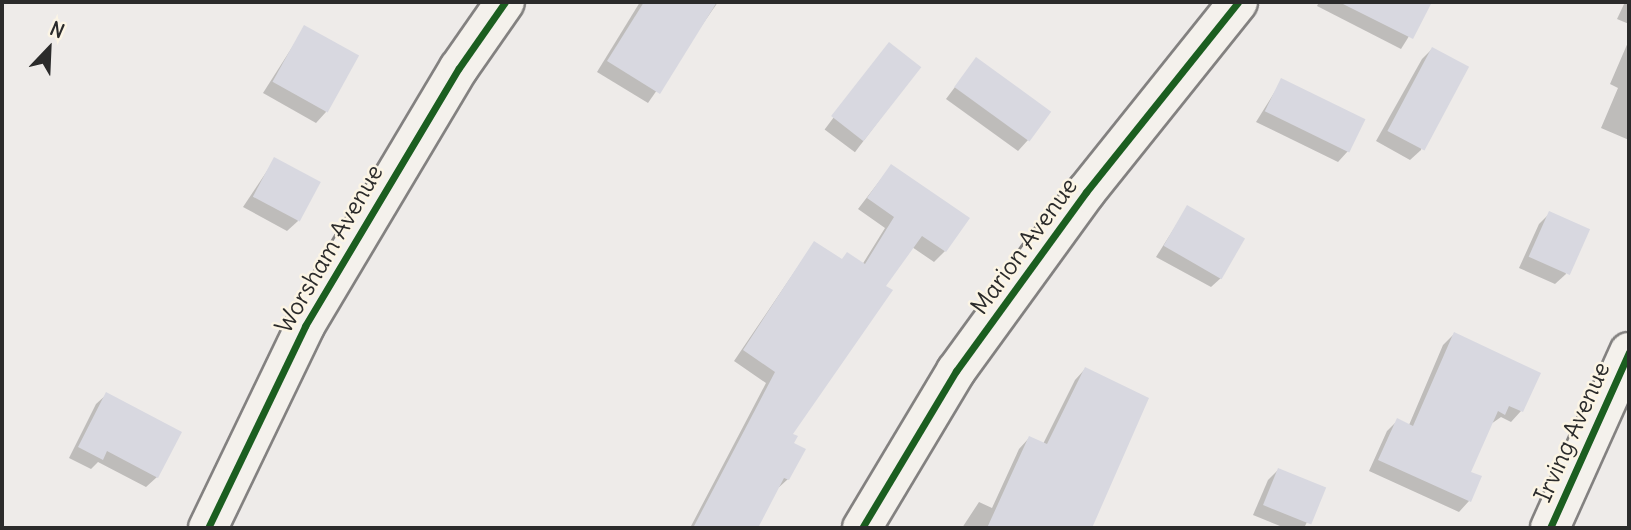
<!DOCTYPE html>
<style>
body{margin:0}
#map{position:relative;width:1631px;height:530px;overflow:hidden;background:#eeebe9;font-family:Delius,sans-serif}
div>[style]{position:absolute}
.shadow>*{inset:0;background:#0003;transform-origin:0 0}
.building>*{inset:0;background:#d8d8e0;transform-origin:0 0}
.roads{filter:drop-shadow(2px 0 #838180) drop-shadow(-2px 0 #838180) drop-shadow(0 2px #838180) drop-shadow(0 -2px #838180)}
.street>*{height:38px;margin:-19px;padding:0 19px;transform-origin:19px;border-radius:19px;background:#f4f1ec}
.cycleway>*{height:7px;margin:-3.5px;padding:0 3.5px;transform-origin:3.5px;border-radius:3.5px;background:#1b5e20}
span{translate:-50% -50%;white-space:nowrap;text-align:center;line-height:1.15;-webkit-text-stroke:5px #fcf5e5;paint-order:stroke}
.street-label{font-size:24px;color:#2b2b2b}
.frame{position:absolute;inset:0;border:4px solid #2b2b2b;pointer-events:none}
.north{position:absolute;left:14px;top:14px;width:70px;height:70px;-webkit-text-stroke:5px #fcf5e5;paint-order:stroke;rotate:23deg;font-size:19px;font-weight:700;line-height:28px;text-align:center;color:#2b2b2b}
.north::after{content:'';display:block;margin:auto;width:24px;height:32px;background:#2b2b2b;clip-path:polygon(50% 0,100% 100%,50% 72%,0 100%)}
</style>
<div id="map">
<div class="shadow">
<div style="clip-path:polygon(640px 2px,718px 2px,648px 103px,597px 72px)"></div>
<div style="clip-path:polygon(1319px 2px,1425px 2px,1429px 4px,1401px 49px,1317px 6px)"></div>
<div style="clip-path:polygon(1625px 2px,1629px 2px,1629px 24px,1617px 19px)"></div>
<div style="clip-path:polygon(305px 27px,326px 112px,316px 123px,263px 93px)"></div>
<div style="clip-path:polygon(1629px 40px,1629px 140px,1601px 128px,1618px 88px,1610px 84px)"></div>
<div style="left:889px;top:44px;width:38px;height:107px;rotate:37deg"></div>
<div style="clip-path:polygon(1432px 49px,1421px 150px,1410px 160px,1376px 141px,1422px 59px)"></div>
<div style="clip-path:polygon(976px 59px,1028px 140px,1018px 151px,946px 99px)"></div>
<div style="clip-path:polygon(1282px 80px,1348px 151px,1338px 162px,1256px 122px)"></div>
<div style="clip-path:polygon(275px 159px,298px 221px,287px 231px,243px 207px)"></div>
<div style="clip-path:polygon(891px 166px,945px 251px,934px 262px,912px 247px,884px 286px,791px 434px,788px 479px,776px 490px,756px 528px,690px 528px,766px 383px,734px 361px,814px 243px,841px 261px,862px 265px,885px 228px,858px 209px)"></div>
<div style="clip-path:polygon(1187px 208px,1222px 277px,1211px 287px,1156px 257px)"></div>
<div style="clip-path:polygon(1550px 213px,1566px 274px,1555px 284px,1519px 268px,1539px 224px)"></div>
<div style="clip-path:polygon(1454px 334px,1521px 411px,1511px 422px,1501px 417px,1491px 424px,1469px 473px,1469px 501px,1459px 512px,1369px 471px,1387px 431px,1398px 420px,1409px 425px,1443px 345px)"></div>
<div style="clip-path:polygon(1085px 369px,1071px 528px,962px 528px,979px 502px,992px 508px,1019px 449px,1029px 438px,1043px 444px,1075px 380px)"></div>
<div style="clip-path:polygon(107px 394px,157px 477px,146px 487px,98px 462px,91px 469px,69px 458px,96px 404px)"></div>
<div style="clip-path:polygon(1278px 470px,1324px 488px,1304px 528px,1285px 528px,1253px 515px,1268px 480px)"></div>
</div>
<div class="building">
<div style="clip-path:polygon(644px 2px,717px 2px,660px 94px,607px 61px)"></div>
<div style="clip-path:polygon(1339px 2px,1432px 2px,1413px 39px)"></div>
<div style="left:304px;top:25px;width:63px;height:65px;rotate:29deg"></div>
<div style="left:889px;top:42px;width:41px;height:94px;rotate:38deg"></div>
<div style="left:1432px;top:47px;width:42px;height:95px;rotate:28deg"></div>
<div style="left:976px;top:57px;width:93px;height:37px;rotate:36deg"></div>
<div style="left:1281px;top:78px;width:94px;height:37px;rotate:26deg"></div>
<div style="left:274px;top:157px;width:53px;height:45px;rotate:28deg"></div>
<div style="clip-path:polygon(891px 164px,970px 218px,946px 252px,922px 236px,886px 286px,893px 290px,793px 434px,798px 436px,794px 443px,806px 449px,789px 480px,784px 478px,758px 528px,693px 528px,775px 372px,743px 350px,814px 241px,842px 259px,847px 252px,865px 264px,894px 217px,867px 198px)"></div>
<div style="left:1187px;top:205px;width:67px;height:47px;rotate:30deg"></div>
<div style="left:1549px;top:211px;width:45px;height:50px;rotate:24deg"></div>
<div style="clip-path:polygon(1454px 332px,1541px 373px,1523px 412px,1509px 406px,1505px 415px,1498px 411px,1471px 472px,1482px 476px,1471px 502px,1378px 460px,1397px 418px,1413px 426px)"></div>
<div style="clip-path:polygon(1085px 367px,1149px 398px,1092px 528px,987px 528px,1029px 436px,1047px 444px)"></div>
<div style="clip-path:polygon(106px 392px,182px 432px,158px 478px,107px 451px,103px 460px,78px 447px)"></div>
<div style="left:1278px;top:468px;width:52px;height:40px;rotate:22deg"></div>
</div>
<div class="roads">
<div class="street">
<div style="left:208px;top:528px;width:224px;rotate:-64.3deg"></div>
<div style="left:305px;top:326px;width:300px;rotate:-59.2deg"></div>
<div style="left:459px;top:68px;width:80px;rotate:-55.1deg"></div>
<div style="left:862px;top:528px;width:183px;rotate:-59.1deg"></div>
<div style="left:956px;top:371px;width:221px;rotate:-54deg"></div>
<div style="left:1086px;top:192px;width:243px;rotate:-51.3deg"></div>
<div style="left:1550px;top:528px;width:193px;rotate:-65.8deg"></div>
</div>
</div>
<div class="cycleway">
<div style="left:208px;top:528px;width:224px;rotate:-64.3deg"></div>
<div style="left:305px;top:326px;width:300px;rotate:-59.2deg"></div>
<div style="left:459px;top:68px;width:80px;rotate:-55.1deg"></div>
<div style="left:862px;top:528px;width:183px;rotate:-59.1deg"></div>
<div style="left:956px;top:371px;width:221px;rotate:-54deg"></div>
<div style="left:1086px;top:192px;width:243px;rotate:-51.3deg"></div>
<div style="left:1550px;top:528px;width:193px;rotate:-65.8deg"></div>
</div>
<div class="street-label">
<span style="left:1024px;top:246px;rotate:-54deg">Marion Avenue</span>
<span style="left:329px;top:249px;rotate:-60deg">Worsham Avenue</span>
<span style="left:1572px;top:432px;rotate:-66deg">Irving Avenue</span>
</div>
<div class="frame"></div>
<div class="north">N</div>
</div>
